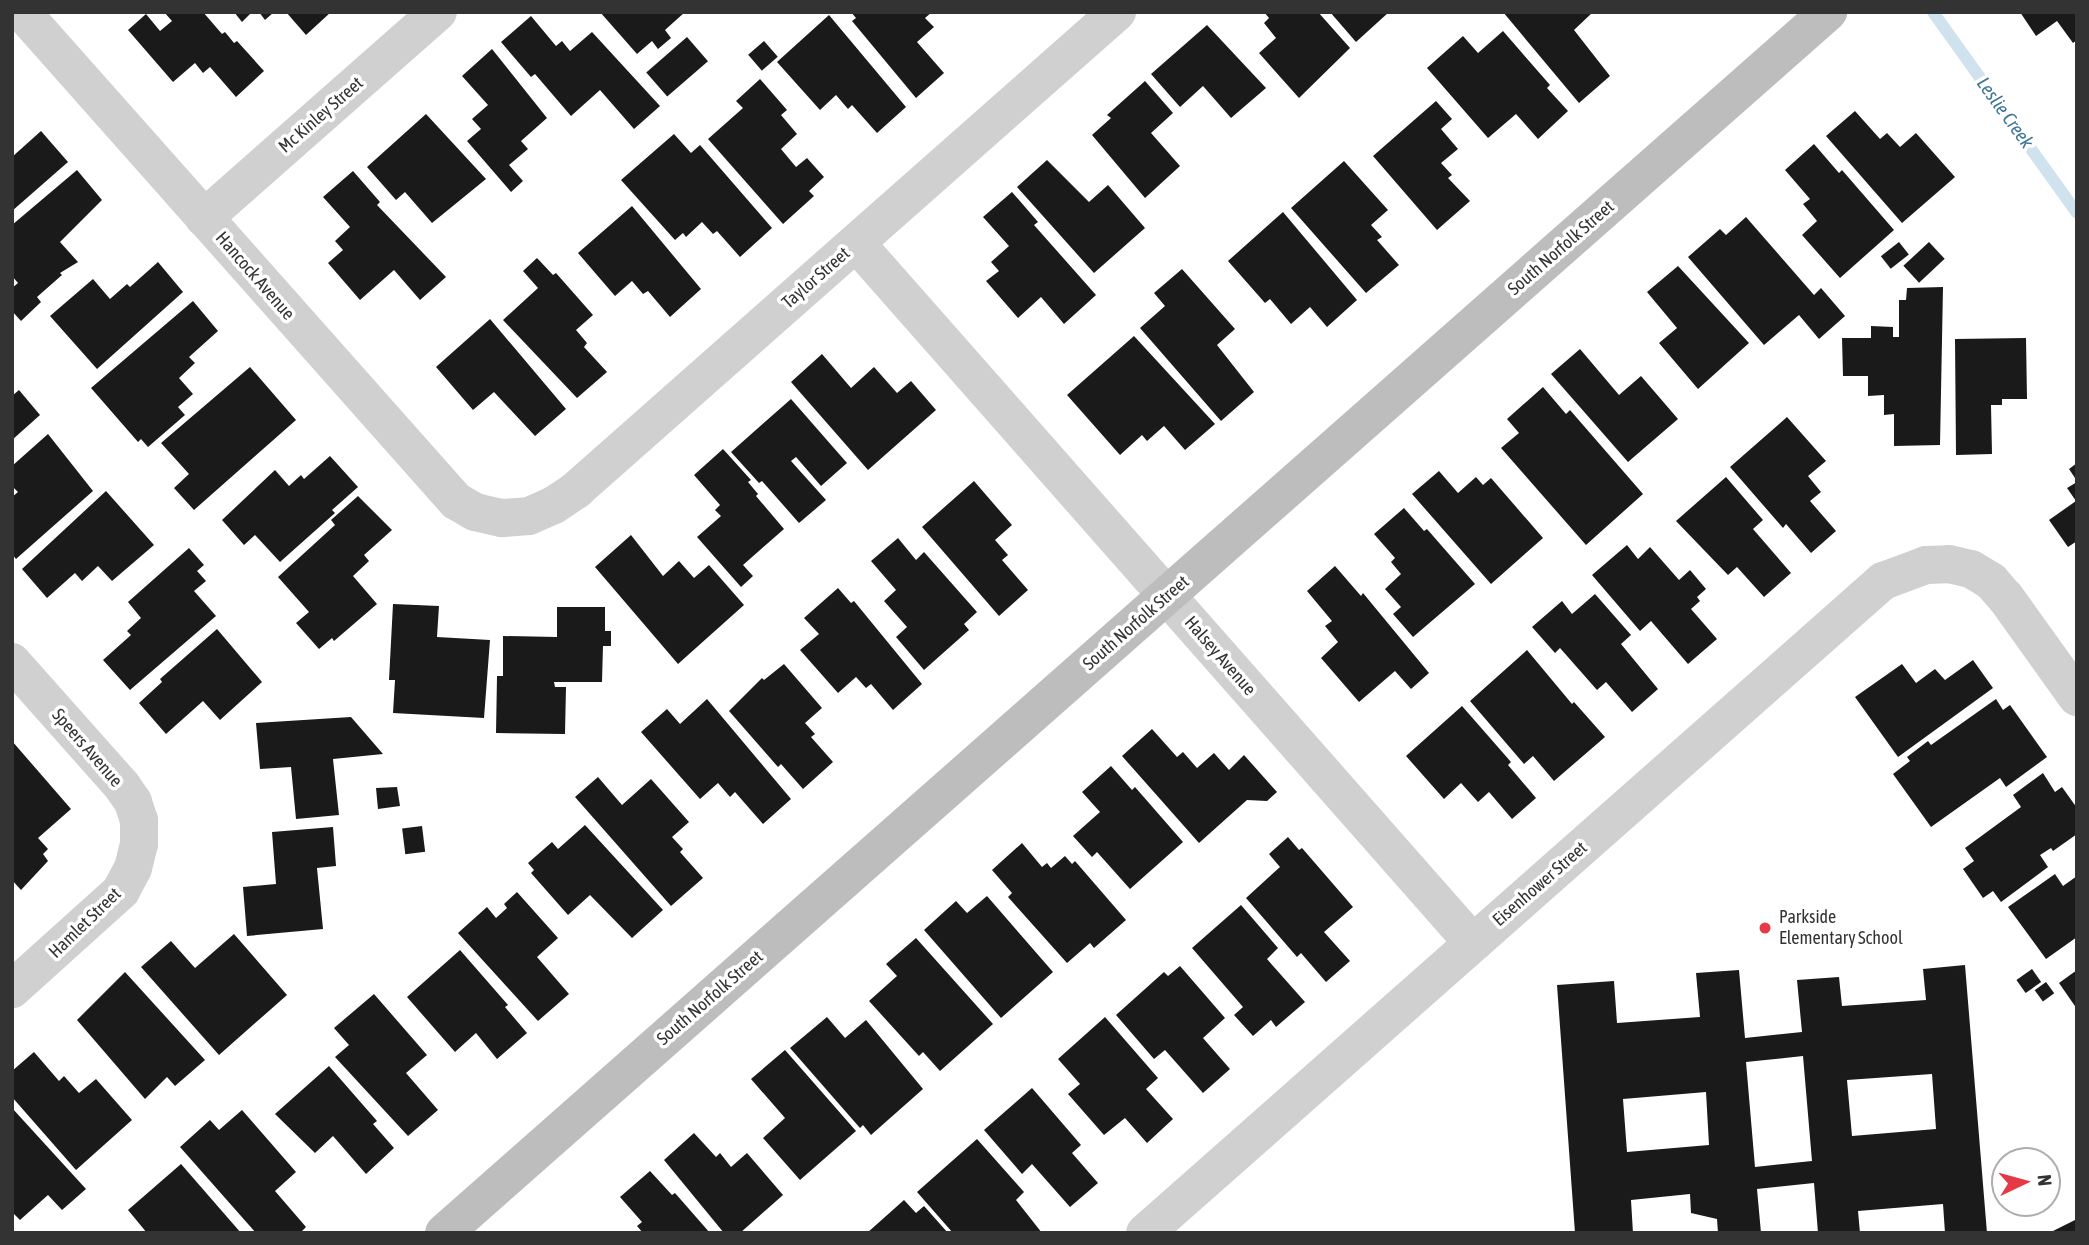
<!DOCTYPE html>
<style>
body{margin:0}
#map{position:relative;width:2089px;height:1245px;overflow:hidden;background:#fff;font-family:"Asap Condensed",sans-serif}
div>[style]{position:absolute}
.stream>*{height:12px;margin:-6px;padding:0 6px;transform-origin:6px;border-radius:6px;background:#cfe2ee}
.building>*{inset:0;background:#1a1a1a;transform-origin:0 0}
.minor>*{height:38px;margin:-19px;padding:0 19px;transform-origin:19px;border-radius:19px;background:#d0d0d0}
.secondary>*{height:38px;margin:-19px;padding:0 19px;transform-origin:19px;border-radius:19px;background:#bdbdbd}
.dots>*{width:19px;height:19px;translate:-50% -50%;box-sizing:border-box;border:4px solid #fff;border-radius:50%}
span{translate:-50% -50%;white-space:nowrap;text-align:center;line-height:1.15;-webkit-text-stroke:7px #fff;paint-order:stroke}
.street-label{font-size:18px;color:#333}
.poi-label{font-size:18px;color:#333}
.left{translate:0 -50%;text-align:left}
.water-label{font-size:19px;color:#3f7597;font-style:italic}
.frame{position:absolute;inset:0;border:14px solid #333;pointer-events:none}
.north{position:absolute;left:1991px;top:1147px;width:70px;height:70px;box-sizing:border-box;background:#fff;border:2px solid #adadad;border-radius:50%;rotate:85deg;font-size:19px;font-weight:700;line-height:28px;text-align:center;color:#333}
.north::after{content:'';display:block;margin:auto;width:24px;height:32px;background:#e63946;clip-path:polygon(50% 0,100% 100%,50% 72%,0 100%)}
</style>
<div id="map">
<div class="stream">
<div style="left:1933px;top:12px;width:247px;rotate:54.4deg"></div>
</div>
<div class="building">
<div style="clip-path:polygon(164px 12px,203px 12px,222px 34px,225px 32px,234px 43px,237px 41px,264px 71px,236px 97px,210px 67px,203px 73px,195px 63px,173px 82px,128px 30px,146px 14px,160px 31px,172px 21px)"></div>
<div style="clip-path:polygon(234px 12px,252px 12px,242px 22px)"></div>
<div style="clip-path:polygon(259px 12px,274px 12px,265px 20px)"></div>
<div style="clip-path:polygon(286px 12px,331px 12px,306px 35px)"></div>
<div style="clip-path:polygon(600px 12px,685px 12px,665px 30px,671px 38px,658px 49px,652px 41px,637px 54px)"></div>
<div style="clip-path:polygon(851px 12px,932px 12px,925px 18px,934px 27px,917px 42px,944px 73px,916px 98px,852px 21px,856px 18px)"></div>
<div style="clip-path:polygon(1264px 12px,1318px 12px,1350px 48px,1299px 98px,1259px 53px,1276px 38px,1264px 23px,1269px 18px)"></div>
<div style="clip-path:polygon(1330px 12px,1389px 12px,1356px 42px)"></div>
<div style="clip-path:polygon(1503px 12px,1593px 12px,1574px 30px,1610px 76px,1579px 103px)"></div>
<div style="clip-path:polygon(2020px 12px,2077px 12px,2077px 40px,2073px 43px,2057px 21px,2036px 36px)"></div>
<div style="clip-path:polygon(829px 15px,906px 107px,877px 133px,852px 105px,848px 109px,836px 95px,820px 110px,777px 62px)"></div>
<div style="clip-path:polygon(531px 16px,556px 46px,562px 41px,570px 51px,592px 32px,660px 106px,634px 129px,600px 90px,571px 116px,535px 74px,531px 77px,501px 42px)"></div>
<div style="clip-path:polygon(1207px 25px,1266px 88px,1231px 118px,1203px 86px,1180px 107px,1151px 74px)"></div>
<div style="clip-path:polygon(1503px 31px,1550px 85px,1547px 88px,1568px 111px,1538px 139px,1516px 114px,1488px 138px,1427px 68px,1463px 36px,1478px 53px)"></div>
<div style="left:687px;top:37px;width:32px;height:54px;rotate:49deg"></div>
<div style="left:764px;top:41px;width:21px;height:21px;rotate:49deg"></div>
<div style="clip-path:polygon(492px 49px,547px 118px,521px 141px,528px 149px,509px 165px,523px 181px,511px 192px,467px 141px,481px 129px,472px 119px,488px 105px,462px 76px)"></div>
<div style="clip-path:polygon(760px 79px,787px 110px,781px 115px,797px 134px,781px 149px,796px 167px,807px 158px,824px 177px,809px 191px,814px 196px,783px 224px,708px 139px,743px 108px,736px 101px)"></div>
<div style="clip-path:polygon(1145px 81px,1173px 113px,1151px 133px,1180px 166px,1145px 198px,1092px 135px,1111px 118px,1107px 115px)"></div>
<div style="clip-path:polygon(1436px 101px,1452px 119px,1441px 129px,1458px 149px,1441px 163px,1452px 175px,1448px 178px,1470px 201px,1437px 230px,1373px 156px)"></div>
<div style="clip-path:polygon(1855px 111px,1880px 139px,1887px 133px,1900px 147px,1916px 133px,1955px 177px,1902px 223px,1826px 136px)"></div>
<div style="clip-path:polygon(426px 114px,486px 179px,432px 223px,405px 192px,396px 200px,367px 167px)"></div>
<div style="clip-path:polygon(41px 131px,68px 162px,12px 211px,12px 157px)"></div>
<div style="clip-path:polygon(674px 134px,691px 153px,700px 145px,772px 228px,740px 257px,717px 231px,713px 234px,702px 222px,686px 237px,683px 233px,675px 240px,621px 180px)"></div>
<div style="clip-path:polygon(1814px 144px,1839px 173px,1842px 170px,1894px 230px,1840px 278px,1802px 235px,1817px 221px,1803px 204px,1810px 199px,1785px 170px)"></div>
<div style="clip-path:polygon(1047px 160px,1089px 202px,1108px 185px,1145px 228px,1094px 273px,1017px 187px)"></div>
<div style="clip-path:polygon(1344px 161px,1388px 210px,1371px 225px,1382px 237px,1377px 240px,1399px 265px,1366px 293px,1291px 208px)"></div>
<div style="clip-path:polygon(77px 170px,102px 200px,60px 242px,78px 262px,60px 273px,62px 275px,37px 297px,41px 302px,21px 321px,12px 311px,12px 288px,18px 283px,12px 276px,12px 225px)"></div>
<div style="clip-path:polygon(353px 171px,380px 202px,377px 205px,446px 277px,420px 300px,394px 270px,360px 300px,328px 263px,343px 250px,335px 241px,350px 227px,323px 197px)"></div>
<div style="clip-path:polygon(1012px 192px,1038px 222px,1034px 225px,1096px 295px,1064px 324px,1041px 297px,1018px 318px,986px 281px,999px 271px,991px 262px,1009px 246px,983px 217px)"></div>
<div style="clip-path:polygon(632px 206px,701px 289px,670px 317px,648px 291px,643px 294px,632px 281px,615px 296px,578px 253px)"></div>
<div style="clip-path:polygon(1283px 212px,1357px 300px,1327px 327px,1310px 307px,1291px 324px,1270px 299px,1265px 303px,1228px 261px)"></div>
<div style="clip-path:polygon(1746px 217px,1814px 295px,1821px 288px,1845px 316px,1819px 339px,1799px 315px,1764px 345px,1688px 257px,1720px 229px,1726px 235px)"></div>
<div style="left:1899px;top:242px;width:16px;height:23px;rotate:52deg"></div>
<div style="left:1929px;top:242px;width:23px;height:35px;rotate:47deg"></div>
<div style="clip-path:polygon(537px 258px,553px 275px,556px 273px,593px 315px,576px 330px,587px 343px,584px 347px,607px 372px,577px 398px,503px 320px,538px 288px,523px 271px)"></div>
<div style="clip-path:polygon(158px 262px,183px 292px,97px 369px,50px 316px,93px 279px,110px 299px,127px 284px,130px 287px)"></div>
<div style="clip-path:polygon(1678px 266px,1749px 343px,1698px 389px,1659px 343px,1677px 328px,1647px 292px)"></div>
<div style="clip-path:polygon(1182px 269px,1235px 329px,1217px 345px,1254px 392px,1221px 421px,1140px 328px,1165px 306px,1154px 293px)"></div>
<div style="clip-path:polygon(1943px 287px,1940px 445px,1894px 446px,1894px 414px,1884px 415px,1884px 395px,1868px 396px,1868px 376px,1843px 376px,1842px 338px,1871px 338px,1871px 326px,1893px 327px,1893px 337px,1899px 337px,1899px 300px,1906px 300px,1907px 288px)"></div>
<div style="clip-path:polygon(193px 301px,218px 331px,189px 357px,195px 363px,179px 378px,193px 394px,178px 407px,185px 415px,148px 447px,141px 439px,138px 442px,91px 388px)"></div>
<div style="clip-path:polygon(490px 319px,566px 409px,535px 436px,494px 392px,473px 410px,436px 367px)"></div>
<div style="clip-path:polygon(1134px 336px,1215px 424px,1185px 450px,1164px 426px,1147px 441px,1142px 435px,1120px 455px,1067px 395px)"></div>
<div style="clip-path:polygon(2026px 338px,2027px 399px,2002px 399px,2002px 405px,1991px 405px,1992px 454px,1956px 455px,1955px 339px)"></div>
<div style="clip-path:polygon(1580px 349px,1619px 395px,1641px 376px,1678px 419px,1628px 462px,1551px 374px)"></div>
<div style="clip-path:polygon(822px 354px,851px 388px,874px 367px,897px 393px,911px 381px,936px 410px,868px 470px,791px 382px)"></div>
<div style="clip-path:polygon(250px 367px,296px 420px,194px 510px,174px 488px,189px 474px,161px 443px)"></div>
<div style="clip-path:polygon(1543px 387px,1566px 414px,1570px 410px,1643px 494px,1586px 545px,1501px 448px,1519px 433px,1507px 419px)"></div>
<div style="clip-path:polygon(19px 390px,40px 415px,12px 440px,12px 396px)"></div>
<div style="clip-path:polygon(791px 399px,847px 463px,821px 486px,796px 457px,791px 461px,826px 500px,799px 523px,762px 481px,759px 483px,731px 452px)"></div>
<div style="clip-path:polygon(1787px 417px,1826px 461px,1808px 476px,1821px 492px,1810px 501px,1836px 531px,1811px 553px,1786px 524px,1783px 528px,1730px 467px)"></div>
<div style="clip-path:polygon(48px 434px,93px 491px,16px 559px,12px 554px,12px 497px,18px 492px,12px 486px,12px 466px)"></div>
<div style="clip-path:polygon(723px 449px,751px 480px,748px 482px,758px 494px,756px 496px,784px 529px,743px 565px,753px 576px,741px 587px,697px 537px,721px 516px,715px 510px,720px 505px,694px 475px)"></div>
<div style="clip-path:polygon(330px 456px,358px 487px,332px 510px,335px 513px,280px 562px,255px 535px,244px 545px,222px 520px,275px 470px,289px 486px,301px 475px,304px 479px)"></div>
<div style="clip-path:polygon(2077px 463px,2077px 481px,2069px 469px)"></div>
<div style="clip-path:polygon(1439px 471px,1458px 493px,1476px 477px,1483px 485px,1491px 478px,1543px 538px,1491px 584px,1412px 494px)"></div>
<div style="clip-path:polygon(1726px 477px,1763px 520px,1753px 529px,1791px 573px,1764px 597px,1737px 567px,1728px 575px,1676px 521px)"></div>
<div style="clip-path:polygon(974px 481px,1012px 525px,995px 540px,1008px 555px,1002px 560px,1028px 590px,999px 616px,922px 527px)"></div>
<div style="clip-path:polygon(2077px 482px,2077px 541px,2068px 547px,2049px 520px,2076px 501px,2067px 488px)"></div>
<div style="clip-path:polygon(106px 491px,154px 545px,112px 581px,98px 566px,82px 581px,75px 573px,47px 598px,22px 569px)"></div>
<div style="clip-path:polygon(358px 496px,392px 530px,364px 555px,369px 561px,353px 576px,377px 604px,334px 641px,332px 638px,319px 649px,296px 623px,309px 612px,278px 577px,335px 525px,331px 520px)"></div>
<div style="clip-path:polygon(1404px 508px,1424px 531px,1427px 529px,1475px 584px,1413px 637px,1393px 614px,1401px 607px,1385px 589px,1401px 574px,1391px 562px,1395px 558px,1374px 534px)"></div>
<div style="clip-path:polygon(631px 535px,663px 576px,679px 561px,694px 578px,709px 565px,744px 605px,678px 664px,595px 567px)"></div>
<div style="clip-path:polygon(898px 538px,916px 560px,924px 552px,977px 612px,964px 624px,969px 630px,924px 670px,896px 637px,907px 627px,884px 601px,896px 590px,871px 561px)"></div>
<div style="clip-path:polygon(1627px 545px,1638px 559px,1650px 547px,1679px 580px,1690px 570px,1706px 589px,1697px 597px,1700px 601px,1691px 609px,1717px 639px,1688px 664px,1651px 621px,1640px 631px,1592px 575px)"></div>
<div style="clip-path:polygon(189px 548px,204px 565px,197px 571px,206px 581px,194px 591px,216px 616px,130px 690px,103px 660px,131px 635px,127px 631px,141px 618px,128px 602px)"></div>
<div style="clip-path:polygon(1335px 566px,1361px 596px,1363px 593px,1429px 673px,1411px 689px,1395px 671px,1359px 702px,1321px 658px,1338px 642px,1325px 626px,1332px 621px,1307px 591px)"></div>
<div style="clip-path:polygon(838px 588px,851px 603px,854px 601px,922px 684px,893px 710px,871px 684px,866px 688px,856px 677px,838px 693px,800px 650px,819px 634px,804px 618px)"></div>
<div style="clip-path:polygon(1595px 594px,1631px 635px,1621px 644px,1658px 689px,1632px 712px,1606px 682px,1597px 690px,1560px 648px,1555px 653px,1532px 627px,1562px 601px,1572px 614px)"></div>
<div style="clip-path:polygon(393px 604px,439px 606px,437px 637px,490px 640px,484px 718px,393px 713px,395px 680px,389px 680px)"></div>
<div style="clip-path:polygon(557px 607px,605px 607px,605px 631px,611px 631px,611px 646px,603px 646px,602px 682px,554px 682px,555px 687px,566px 687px,565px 734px,496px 733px,497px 676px,503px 676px,503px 636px,557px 637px)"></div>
<div style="clip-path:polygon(217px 629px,262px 682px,220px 720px,203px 701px,166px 734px,139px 703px,162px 682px,160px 679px)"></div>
<div style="clip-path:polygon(1527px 650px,1572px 704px,1574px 702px,1605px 737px,1554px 781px,1533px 756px,1524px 764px,1470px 701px)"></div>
<div style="clip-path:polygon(1973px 660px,1993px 688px,1898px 757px,1855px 697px,1902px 664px,1916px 683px,1935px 669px,1945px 680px)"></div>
<div style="clip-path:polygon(784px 664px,822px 708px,805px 723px,815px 734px,811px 737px,833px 762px,803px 789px,781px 764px,778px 767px,729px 711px,762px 678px,764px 680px)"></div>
<div style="clip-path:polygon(707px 699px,791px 799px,763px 824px,735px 792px,730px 797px,718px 783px,700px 799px,641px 732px,667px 709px,680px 724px)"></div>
<div style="clip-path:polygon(1996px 699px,2003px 710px,2010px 705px,2047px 757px,2006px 787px,2000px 778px,1931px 827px,1893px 774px,1910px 761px,1907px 757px,1928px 741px,1931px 745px)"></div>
<div style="clip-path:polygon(1462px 706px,1511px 762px,1508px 765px,1536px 798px,1512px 819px,1489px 792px,1478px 802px,1461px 783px,1444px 799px,1406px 756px)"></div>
<div style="clip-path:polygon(351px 717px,383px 754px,333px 759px,339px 815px,296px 819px,291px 767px,260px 769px,256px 723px)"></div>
<div style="clip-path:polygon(1152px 729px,1177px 757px,1183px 752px,1197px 768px,1214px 753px,1229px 770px,1244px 755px,1277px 792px,1267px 801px,1247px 800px,1199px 843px,1122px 756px)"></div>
<div style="clip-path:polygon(12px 741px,71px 809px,38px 838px,48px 849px,43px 854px,48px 861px,21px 890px,12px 880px)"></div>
<div style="clip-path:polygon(1111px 766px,1132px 790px,1135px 787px,1183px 842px,1130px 889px,1097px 852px,1092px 857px,1073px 836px,1100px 812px,1082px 792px)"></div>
<div style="clip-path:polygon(2043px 773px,2055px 792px,2062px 787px,2077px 808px,2077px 834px,2053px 851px,2051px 848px,2040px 855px,2048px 867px,2001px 902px,1993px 891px,1983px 898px,1963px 869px,1974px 861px,1965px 848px,2021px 807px,2013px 795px)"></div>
<div style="clip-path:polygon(598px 777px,622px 805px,651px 779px,689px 822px,672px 837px,683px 849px,680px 852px,703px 878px,671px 906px,575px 797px)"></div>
<div style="clip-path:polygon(397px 787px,400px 806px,378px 809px,376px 788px)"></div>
<div style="clip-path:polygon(585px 825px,663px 910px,632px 938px,590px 895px,568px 915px,531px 873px,534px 870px,528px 863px,552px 842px,558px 849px)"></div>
<div style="left:422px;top:826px;width:26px;height:20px;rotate:83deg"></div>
<div style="clip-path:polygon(333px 827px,336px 866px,317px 868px,323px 929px,247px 936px,243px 887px,276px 884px,272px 832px)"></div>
<div style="clip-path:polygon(1288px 837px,1299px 850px,1302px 848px,1353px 907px,1324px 932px,1350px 961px,1326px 982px,1301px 953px,1297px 957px,1246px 898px,1280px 867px,1269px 854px)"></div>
<div style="clip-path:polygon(1022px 843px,1042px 867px,1047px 863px,1051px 868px,1065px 856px,1072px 864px,1075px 861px,1126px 920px,1094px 948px,1090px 943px,1067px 963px,1008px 897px,1012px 893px,992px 870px)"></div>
<div style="clip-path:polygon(2055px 874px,2063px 886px,2077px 876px,2077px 937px,2046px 959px,2008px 907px)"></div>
<div style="clip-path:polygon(517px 892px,558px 938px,537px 957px,569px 994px,538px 1021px,458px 933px,487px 907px,496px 918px,507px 908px,504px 904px)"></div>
<div style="clip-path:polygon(987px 896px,1053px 972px,1001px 1018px,924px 930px,956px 901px,967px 913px)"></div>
<div style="clip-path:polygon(1241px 905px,1278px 948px,1267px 959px,1305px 1002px,1276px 1027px,1271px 1020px,1253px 1036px,1234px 1015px,1243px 1007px,1192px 948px)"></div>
<div style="clip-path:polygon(234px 934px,287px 995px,219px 1055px,141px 967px,171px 941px,195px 968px)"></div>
<div style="clip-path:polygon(916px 938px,993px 1024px,940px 1071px,923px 1052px,919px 1056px,869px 1001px,897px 976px,886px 964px)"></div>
<div style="clip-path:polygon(460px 950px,508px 1005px,505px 1007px,527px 1033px,497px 1059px,476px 1033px,455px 1052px,407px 997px)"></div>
<div style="clip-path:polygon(evenodd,1965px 965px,1987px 1233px,1945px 1233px,1943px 1204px,1858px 1211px,1860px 1233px,1818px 1233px,1814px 1183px,1757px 1189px,1761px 1233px,1718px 1233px,1717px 1219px,1691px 1213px,1690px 1194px,1631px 1200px,1633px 1233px,1575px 1233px,1557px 985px,1614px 981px,1617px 1023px,1700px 1017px,1696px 973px,1739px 970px,1745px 1038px,1802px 1032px,1797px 980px,1839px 977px,1842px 1006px,1926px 1000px,1923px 969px,1965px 965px,1803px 1056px,1812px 1161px,1755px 1167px,1746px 1062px,1803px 1056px,1965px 965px,1932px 1074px,1936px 1129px,1852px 1136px,1847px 1080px,1932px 1074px,1965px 965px,1706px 1092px,1709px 1145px,1627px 1152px,1623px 1099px,1706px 1092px)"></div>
<div style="clip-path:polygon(1180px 966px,1225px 1018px,1203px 1038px,1230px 1069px,1203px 1093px,1165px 1050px,1154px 1059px,1116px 1015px,1164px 972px,1168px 976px)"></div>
<div style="left:2032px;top:969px;width:16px;height:19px;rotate:55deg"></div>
<div style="clip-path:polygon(2077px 970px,2077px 1009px,2059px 983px)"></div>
<div style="clip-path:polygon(125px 972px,205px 1060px,175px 1086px,167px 1077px,145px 1099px,77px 1020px)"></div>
<div style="left:2046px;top:982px;width:14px;height:14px;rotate:54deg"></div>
<div style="clip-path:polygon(374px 994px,427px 1055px,406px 1073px,438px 1110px,408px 1136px,335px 1057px,349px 1045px,334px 1028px)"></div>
<div style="clip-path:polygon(827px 1017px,845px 1038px,866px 1020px,923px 1089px,871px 1135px,863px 1125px,860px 1128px,790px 1048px)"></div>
<div style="clip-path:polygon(1105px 1017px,1158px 1078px,1146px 1089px,1173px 1119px,1147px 1143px,1125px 1118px,1104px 1135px,1068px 1094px,1080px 1084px,1058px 1059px)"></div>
<div style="clip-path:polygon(785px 1050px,856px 1131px,800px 1180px,763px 1138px,785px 1118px,751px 1079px)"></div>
<div style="clip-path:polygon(34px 1052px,59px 1081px,64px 1076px,79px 1093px,96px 1079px,132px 1120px,76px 1170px,12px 1097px,12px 1071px)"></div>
<div style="clip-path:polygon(329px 1066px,377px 1121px,373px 1124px,394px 1148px,366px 1174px,333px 1136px,315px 1153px,275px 1114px)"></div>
<div style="clip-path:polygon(1032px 1088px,1081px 1145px,1072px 1153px,1098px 1183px,1070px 1207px,1032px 1164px,1022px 1174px,984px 1130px)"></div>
<div style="clip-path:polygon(12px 1108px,86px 1189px,62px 1210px,48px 1195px,20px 1220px,12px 1212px)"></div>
<div style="clip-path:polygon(242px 1110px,296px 1172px,275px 1191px,306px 1227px,300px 1233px,256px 1233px,180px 1147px,210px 1120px,219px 1130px)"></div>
<div style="clip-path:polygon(694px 1133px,716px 1157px,720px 1153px,731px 1167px,747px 1153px,783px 1195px,740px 1233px,724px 1233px,664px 1160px)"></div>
<div style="clip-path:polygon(977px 1139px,1024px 1192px,1016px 1200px,1042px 1233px,953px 1233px,917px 1192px)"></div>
<div style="clip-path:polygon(181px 1164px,241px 1233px,147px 1233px,128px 1210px)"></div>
<div style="clip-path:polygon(650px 1171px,672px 1195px,675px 1193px,710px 1233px,643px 1233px,637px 1226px,642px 1222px,620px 1197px)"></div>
<div style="clip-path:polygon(904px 1200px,916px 1213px,924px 1206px,948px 1233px,867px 1233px)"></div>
<div style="clip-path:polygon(2077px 1219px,2077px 1233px,2049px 1233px)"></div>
</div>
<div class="minor">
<div style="left:22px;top:12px;width:654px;rotate:48.41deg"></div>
<div style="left:456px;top:501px;width:22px;rotate:30deg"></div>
<div style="left:475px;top:512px;width:28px;rotate:13deg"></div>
<div style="left:502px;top:518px;width:27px;rotate:-4deg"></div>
<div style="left:529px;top:516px;width:27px;rotate:-24deg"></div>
<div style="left:554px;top:505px;width:27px;rotate:-34deg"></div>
<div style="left:576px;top:490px;width:722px;rotate:-41.46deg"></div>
<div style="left:204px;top:218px;width:312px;rotate:-41.4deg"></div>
<div style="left:856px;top:243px;width:933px;rotate:48.61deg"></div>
<div style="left:12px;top:662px;width:166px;rotate:48.4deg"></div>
<div style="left:122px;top:786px;width:19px;rotate:55deg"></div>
<div style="left:133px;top:802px;width:19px;rotate:72deg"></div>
<div style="left:139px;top:820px;width:24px;rotate:90deg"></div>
<div style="left:139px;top:844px;width:25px;rotate:104deg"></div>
<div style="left:133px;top:868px;width:26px;rotate:118deg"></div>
<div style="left:121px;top:891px;width:147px;rotate:138deg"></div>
<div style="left:1145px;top:1233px;width:985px;rotate:-41.46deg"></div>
<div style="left:1883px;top:581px;width:46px;rotate:-20.4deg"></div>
<div style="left:1926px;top:565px;width:23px;rotate:-2deg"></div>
<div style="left:1949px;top:564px;width:23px;rotate:13deg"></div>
<div style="left:1971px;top:569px;width:23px;rotate:31deg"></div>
<div style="left:1991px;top:581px;width:23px;rotate:49deg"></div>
<div style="left:2006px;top:598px;width:122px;rotate:54.4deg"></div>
</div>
<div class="secondary">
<div style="left:444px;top:1233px;width:1846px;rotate:-41.42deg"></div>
</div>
<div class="dots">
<div style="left:1765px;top:928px;background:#e63946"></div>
</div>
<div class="street-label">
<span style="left:321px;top:115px;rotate:-41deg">Mc Kinley Street</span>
<span style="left:1561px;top:248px;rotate:-41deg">South Norfolk Street</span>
<span style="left:255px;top:276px;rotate:49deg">Hancock Avenue</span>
<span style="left:816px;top:278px;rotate:-41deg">Taylor Street</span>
<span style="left:1136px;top:623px;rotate:-41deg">South Norfolk Street</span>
<span style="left:1220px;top:656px;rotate:49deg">Halsey Avenue</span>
<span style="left:87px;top:748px;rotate:49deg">Speers Avenue</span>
<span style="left:1540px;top:884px;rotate:-41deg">Eisenhower Street</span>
<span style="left:85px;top:923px;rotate:-44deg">Hamlet Street</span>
<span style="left:710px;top:998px;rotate:-41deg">South Norfolk Street</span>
</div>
<div class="poi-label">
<span class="left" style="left:1779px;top:928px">Parkside<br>Elementary School</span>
</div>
<div class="water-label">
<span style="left:2005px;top:113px;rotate:54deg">Leslie Creek</span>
</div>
<div class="frame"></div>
<div class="north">N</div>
</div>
